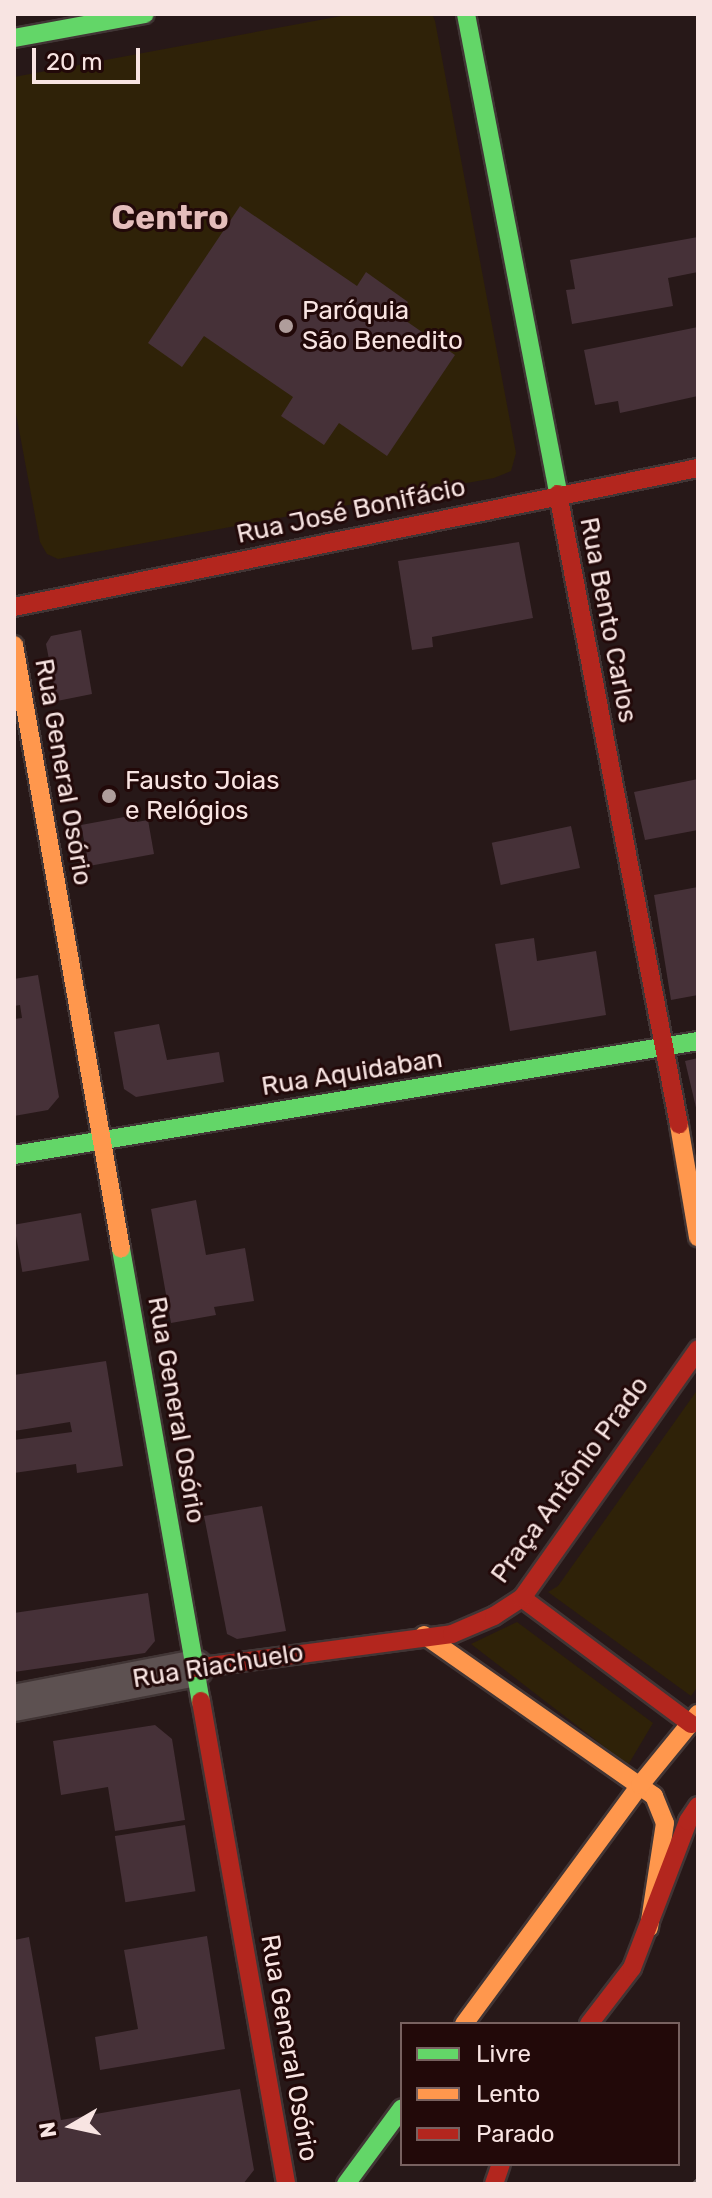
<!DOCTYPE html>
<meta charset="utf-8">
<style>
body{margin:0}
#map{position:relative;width:712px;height:2198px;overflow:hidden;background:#271818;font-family:Rubik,sans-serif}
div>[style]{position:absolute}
.green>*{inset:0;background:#2f2208}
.building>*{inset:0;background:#463138;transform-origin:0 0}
.roads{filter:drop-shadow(2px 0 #413535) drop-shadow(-2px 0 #413535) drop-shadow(0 2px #413535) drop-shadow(0 -2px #413535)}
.street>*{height:36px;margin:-18px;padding:0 18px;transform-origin:18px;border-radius:18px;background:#5d5151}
.fast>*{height:18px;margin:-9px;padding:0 9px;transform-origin:9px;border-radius:9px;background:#63d668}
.slow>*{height:18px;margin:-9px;padding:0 9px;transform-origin:9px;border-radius:9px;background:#ff974d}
.jam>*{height:18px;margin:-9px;padding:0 9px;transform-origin:9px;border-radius:9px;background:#b3261e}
.rail>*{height:6px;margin:-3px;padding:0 3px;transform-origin:3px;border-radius:3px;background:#615554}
.dots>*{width:22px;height:22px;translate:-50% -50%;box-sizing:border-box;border:4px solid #220909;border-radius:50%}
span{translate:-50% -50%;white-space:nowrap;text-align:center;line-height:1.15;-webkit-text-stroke:6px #220909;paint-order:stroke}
.poi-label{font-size:26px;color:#f8e4e2}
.left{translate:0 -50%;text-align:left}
.street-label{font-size:26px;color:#f8e4e2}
.district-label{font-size:34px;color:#e4bdbb;font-weight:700}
.frame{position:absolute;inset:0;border:16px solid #f8e4e2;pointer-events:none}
.legend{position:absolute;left:400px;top:2022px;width:280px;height:144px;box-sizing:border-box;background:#220909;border:2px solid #786160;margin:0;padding:10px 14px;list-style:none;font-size:24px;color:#f8e4e2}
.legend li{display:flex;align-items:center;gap:16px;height:40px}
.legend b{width:40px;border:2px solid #786160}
.north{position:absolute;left:32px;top:2086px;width:80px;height:80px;-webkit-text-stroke:6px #220909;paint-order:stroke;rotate:261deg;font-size:22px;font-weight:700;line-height:32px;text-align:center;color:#f8e4e2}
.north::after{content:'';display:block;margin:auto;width:28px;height:36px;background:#f8e4e2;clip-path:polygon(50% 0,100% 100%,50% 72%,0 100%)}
.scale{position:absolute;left:32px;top:48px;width:108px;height:36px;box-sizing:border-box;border:4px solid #f8e4e2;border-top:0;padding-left:10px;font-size:24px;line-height:28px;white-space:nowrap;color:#f8e4e2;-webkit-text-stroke:6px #220909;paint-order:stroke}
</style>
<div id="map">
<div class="green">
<div style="clip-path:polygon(352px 14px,432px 14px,435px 21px,516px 453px,511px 471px,494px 478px,58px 559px,47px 554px,40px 542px,14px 403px,14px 77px)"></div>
<div style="clip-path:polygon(698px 1389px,698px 1686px,691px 1696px,548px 1592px,558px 1586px)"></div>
<div style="clip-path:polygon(517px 1622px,653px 1723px,628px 1765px,471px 1644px)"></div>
</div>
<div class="building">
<div style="clip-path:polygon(240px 206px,357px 286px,366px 272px,408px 302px,399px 316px,455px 355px,387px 456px,339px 423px,324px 445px,281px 416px,293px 397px,204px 336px,182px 367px,148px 343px)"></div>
<div style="clip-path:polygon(698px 237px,698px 272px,668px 278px,673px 306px,572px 324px,566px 290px,575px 289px,570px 260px)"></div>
<div style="clip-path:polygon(698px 327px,698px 396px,620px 413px,618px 401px,595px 405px,584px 350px)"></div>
<div style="clip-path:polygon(519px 542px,533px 618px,432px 637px,433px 647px,412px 650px,398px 561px)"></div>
<div style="clip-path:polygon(81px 630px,92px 694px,57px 701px,46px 644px,51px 636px)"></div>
<div style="clip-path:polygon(698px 779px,698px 830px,645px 840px,634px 792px)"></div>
<div style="clip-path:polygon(135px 815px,137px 822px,148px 820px,154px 854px,89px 866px,81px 825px)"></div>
<div style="left:571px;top:826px;width:43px;height:81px;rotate:78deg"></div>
<div style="clip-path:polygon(698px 887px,698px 995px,671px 1000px,654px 895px)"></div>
<div style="clip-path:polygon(534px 938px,537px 961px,596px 951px,606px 1015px,510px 1031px,495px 944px)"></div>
<div style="clip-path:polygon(38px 975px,59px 1097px,48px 1110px,14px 1116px,14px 1019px,22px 1018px,20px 1005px,14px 1006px,14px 979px)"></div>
<div style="clip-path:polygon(159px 1024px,167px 1060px,219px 1052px,224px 1082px,136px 1097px,124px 1089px,114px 1032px)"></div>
<div style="clip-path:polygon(698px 1058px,698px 1116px,685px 1061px)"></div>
<div style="clip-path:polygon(196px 1200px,206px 1255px,245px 1248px,254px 1301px,214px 1307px,216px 1315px,171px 1323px,151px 1209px)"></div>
<div style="left:81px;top:1213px;width:48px;height:68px;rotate:80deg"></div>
<div style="clip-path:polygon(106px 1361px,123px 1466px,77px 1473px,76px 1464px,14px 1473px,14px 1440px,72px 1432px,70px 1422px,14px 1431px,14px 1375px)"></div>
<div style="clip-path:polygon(262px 1506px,286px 1631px,237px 1639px,227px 1634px,204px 1516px)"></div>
<div style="clip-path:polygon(148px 1593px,155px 1641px,145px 1653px,14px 1672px,14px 1613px)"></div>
<div style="clip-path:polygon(155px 1725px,172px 1739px,185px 1820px,115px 1831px,108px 1787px,61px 1795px,53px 1741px)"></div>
<div style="left:185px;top:1825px;width:67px;height:71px;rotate:81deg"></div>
<div style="clip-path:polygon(207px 1936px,225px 2049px,100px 2070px,95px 2037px,138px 2029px,124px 1950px)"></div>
<div style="clip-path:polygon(29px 1937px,61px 2120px,240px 2089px,254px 2170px,243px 2184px,14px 2184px,14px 1940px)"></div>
</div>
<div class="roads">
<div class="street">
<div style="left:14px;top:1703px;width:184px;rotate:-10.9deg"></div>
</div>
<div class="fast">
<div style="left:466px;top:14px;width:489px;rotate:79.1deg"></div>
<div style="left:14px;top:38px;width:133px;rotate:-10.4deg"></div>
<div style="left:14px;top:1155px;width:693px;rotate:-9.46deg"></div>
<div style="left:121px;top:1249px;width:459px;rotate:80deg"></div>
<div style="left:346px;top:2184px;width:94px;rotate:-53.6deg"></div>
</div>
<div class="slow">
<div style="left:14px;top:645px;width:613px;rotate:79.95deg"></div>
<div style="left:679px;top:1125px;width:114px;rotate:80.4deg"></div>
<div style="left:424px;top:1635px;width:281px;rotate:35deg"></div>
<div style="left:654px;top:1796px;width:29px;rotate:68deg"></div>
<div style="left:665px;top:1823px;width:106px;rotate:98.7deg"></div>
<div style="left:464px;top:2024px;width:297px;rotate:-53.6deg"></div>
<div style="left:640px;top:1785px;width:92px;rotate:-50.8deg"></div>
</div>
<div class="jam">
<div style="left:558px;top:494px;width:642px;rotate:79.14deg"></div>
<div style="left:14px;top:607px;width:698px;rotate:-11.49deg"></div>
<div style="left:522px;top:1598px;width:211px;rotate:36.7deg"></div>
<div style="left:195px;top:1668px;width:259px;rotate:-7.5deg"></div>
<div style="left:452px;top:1634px;width:46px;rotate:-23.2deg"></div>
<div style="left:494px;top:1616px;width:33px;rotate:-33deg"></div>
<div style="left:522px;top:1598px;width:305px;rotate:-54.7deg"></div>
<div style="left:201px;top:1701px;width:490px;rotate:80deg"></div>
<div style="left:589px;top:2024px;width:71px;rotate:-52.5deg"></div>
<div style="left:632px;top:1968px;width:157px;rotate:-69.1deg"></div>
<div style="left:688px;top:1821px;width:18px;rotate:-56deg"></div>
<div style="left:494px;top:2184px;width:21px;rotate:-71deg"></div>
</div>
</div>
<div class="rail">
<div style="left:695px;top:2184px;width:4px;rotate:-45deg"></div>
</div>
<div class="dots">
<div style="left:286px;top:326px;background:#af9d9b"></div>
<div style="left:109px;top:796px;background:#af9d9b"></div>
</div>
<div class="poi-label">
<span class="left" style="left:302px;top:326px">Paróquia<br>São Benedito</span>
<span class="left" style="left:125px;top:796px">Fausto Joias<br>e Relógios</span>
</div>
<div class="street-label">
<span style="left:351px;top:511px;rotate:-12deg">Rua José Bonifácio</span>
<span style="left:608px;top:620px;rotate:79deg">Rua Bento Carlos</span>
<span style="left:63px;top:772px;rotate:80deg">Rua General Osório</span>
<span style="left:352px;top:1073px;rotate:-9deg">Rua Aquidaban</span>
<span style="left:176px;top:1410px;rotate:80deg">Rua General Osório</span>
<span style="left:570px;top:1480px;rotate:-54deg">Praça Antônio Prado</span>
<span style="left:218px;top:1666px;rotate:-9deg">Rua Riachuelo</span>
<span style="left:289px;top:2048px;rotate:80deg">Rua General Osório</span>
</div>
<div class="district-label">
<span style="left:170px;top:218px">Centro</span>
</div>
<div class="frame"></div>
<ul class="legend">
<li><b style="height:10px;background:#63d668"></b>Livre</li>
<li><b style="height:10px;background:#ff974d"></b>Lento</li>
<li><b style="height:10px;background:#b3261e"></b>Parado</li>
</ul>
<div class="north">N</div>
<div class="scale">20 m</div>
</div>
